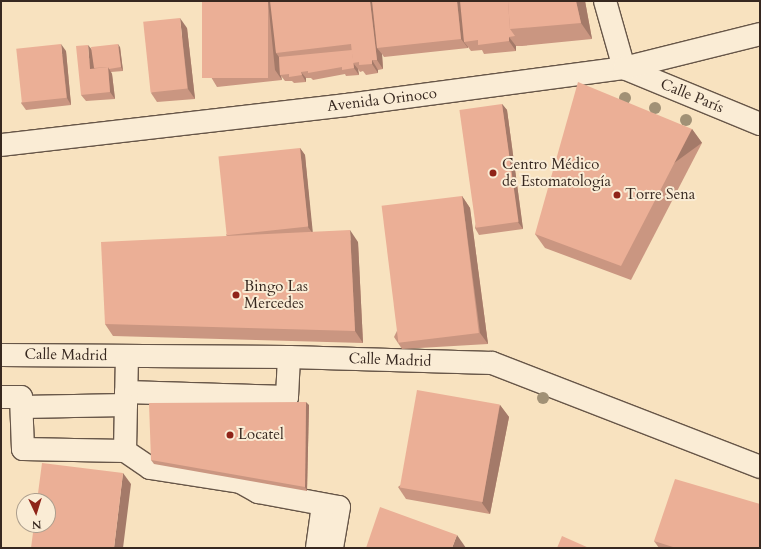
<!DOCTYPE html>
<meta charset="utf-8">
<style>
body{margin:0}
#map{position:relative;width:761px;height:549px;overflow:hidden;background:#f8e2bf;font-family:Cardo,serif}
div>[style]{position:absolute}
.roads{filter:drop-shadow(1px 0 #675648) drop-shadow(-1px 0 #675648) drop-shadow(0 1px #675648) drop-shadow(0 -1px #675648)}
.minor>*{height:22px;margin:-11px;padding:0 11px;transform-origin:11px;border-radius:11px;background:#faecd5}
.trees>*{width:12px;height:12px;margin:-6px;border-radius:50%;background:#a19176}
.wall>*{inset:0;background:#ca9681}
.shaded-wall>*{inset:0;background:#a47a69;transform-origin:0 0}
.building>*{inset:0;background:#ebaf96;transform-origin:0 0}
.dots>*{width:11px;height:11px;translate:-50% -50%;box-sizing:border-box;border:2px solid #faecd5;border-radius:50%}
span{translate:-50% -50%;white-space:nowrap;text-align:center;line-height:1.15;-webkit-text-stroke:4px #faecd5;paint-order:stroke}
.street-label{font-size:15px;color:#372820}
.poi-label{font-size:15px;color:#372820}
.left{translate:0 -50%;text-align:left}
.frame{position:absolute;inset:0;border:2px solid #372820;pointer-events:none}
.north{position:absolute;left:16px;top:493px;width:40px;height:40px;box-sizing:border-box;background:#faecd5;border:1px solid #ac9e8d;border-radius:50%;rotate:176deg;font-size:11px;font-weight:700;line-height:16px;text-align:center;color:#372820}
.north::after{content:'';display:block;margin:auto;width:14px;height:18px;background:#8f2418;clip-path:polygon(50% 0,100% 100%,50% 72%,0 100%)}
</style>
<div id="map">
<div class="roads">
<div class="minor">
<div style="left:605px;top:1px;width:70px;rotate:74.2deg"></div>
<div style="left:624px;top:68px;width:147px;rotate:22.4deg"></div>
<div style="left:1px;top:145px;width:348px;rotate:-6.6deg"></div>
<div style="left:347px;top:105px;width:279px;rotate:-7.6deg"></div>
<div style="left:624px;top:68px;width:140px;rotate:-14deg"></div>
<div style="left:1px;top:355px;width:288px;rotate:0.4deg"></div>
<div style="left:289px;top:357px;width:203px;rotate:1.7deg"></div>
<div style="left:492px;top:363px;width:287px;rotate:21.2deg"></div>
<div style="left:126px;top:392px;width:161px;rotate:1.8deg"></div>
<div style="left:287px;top:397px;width:40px;rotate:-87.1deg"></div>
<div style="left:1px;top:397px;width:20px"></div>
<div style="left:21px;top:397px;width:52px;rotate:87.8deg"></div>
<div style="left:23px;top:449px;width:102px;rotate:1.1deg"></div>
<div style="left:125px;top:451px;width:95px;rotate:-88.8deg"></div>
<div style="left:22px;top:407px;width:104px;rotate:-1.1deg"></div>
<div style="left:125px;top:451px;width:30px;rotate:34deg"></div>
<div style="left:150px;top:468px;width:91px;rotate:8.8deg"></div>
<div style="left:240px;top:482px;width:21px;rotate:29deg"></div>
<div style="left:258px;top:492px;width:82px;rotate:10.5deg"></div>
<div style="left:339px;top:507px;width:42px;rotate:99.7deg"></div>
<div style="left:317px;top:548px;width:43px;rotate:-82.1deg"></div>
</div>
</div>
<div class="trees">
<div style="left:625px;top:98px"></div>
<div style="left:655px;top:108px"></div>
<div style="left:686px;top:120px"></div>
<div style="left:543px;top:398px"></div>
</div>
<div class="wall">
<div style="clip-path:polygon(202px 1px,585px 1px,592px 39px,522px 46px,516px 46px,516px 51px,484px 54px,482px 50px,471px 51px,468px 47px,468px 48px,384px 57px,382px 54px,383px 69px,378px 70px,378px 73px,366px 75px,363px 71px,360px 72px,358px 69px,359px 75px,346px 76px,345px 74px,313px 80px,311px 78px,306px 78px,306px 82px,294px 83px,292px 81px,285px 81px,281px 76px,282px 80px,217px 87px,211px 77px)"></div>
<div style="clip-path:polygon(187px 28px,195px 99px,157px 102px,151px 93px)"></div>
<div style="clip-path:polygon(120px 47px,123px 71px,111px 72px,112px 74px,115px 99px,86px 101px,81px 95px,92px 50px)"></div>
<div style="clip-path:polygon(66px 51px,71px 105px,26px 110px,21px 103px)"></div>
<div style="clip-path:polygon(502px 104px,507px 110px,523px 229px,479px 235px,475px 228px)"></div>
<div style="clip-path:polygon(692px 129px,702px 143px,631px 280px,545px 248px,535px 234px)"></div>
<div style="clip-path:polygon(300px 148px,305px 155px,312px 232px,358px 242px,363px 343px,113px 336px,105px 324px,227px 236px,226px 235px)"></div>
<div style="clip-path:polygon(462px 196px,470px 208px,488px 344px,402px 349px,394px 337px)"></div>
<div style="clip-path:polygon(309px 405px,307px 491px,154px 464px,151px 460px)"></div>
<div style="clip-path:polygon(500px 405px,509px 417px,490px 514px,406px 499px,398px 487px)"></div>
<div style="clip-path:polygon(654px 541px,760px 548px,659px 548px)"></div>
</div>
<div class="shaded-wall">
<div style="clip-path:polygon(268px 1px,273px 1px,276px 53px,279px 57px,280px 75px,281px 76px,282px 80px,275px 70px)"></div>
<div style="clip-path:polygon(370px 1px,375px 1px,377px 48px,382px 54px,383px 69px,377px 60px)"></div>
<div style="clip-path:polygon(457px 1px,463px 1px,464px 42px,468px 47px,468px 48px,461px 39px)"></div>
<div style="clip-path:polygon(576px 1px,585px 1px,592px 39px,581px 23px)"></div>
<div style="clip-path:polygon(180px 18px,187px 28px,195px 99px,188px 89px)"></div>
<div style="clip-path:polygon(509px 37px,516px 46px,516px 51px,509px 41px)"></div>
<div style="clip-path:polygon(61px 44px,66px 51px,71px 105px,67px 98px)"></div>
<div style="clip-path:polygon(118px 44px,120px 47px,123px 71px,121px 67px)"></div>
<div style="clip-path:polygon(88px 45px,93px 51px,95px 75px,90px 69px)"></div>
<div style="clip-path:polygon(372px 60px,378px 70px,378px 73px,372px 64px)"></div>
<div style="clip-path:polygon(353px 63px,358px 69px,359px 75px,354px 68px)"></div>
<div style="clip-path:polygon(108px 67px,112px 74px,115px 99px,110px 92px)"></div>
<div style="clip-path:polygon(301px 72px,306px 78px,306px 82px,302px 75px)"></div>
<div style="clip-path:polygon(502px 104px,507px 110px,523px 229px,518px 222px)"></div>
<div style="left:692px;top:129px;width:17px;height:154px;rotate:54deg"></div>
<div style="clip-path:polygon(300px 148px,305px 155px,313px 234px,308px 227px)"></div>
<div style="clip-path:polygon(462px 196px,470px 208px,488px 344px,480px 333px)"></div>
<div style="clip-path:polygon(350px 230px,358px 242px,363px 343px,355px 331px)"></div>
<div style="clip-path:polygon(306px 402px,309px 405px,307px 491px,305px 487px)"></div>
<div style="clip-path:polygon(500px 405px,509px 417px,490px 514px,482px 503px)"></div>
<div style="clip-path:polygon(123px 473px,131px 484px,123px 548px,114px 548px)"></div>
<div style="clip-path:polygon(457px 535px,466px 548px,452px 548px)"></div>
</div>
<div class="building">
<div style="left:202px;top:1px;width:66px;height:77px"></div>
<div style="clip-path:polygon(270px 1px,370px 1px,377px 60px,372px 60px,372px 64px,359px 65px,359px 62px,353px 63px,351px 44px,276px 53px)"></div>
<div style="clip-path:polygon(372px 1px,457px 1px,461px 39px,377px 48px)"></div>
<div style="clip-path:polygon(460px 1px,508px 1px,510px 29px,515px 36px,509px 37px,509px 41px,478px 45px,478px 40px,464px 42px)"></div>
<div style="clip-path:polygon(508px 1px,576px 1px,581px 23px,510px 29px)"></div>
<div style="left:180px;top:18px;width:71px;height:37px;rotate:84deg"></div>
<div style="left:61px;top:44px;width:54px;height:45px;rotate:84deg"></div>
<div style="clip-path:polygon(118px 44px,121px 67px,109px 69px,108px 67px,94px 68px,91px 47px)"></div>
<div style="clip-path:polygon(88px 45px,90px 69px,108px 67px,110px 92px,81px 95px,76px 46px)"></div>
<div style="clip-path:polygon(352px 50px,354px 68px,342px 70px,342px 67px,308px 73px,308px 71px,301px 72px,302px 75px,289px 77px,289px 74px,280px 75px,279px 57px)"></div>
<div style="clip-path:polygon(578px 82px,692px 129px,621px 266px,535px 234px)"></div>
<div style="left:502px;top:104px;width:119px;height:43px;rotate:82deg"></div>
<div style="left:300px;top:148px;width:79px;height:82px;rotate:84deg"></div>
<div style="left:462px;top:196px;width:138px;height:81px;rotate:83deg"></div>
<div style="clip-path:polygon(350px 230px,355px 331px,105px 324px,101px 242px)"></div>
<div style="left:417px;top:390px;width:84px;height:99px;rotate:10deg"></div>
<div style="clip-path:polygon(306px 402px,305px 487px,151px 460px,149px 403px)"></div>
<div style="clip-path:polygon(42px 463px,123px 473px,114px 548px,31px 548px,34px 525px,48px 525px,48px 501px,37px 501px)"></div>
<div style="clip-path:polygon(675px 479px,760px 504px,760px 548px,676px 548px,654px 541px)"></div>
<div style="clip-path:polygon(380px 507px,457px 535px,452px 548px,366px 548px)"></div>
<div style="clip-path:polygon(562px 536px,589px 548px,557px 548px)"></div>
</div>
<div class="dots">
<div style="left:493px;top:173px;background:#8f2418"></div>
<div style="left:617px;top:195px;background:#8f2418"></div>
<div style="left:236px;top:295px;background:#8f2418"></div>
<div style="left:230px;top:435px;background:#8f2418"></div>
</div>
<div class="street-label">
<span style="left:692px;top:96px;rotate:22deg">Calle París</span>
<span style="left:382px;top:100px;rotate:-7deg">Avenida Orinoco</span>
<span style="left:66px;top:355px;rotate:1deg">Calle Madrid</span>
<span style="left:390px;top:360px;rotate:2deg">Calle Madrid</span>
</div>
<div class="poi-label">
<span class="left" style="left:502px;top:173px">Centro Médico<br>de Estomatología</span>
<span class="left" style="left:625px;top:195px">Torre Sena</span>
<span class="left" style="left:244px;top:295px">Bingo Las<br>Mercedes</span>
<span class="left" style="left:238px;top:435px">Locatel</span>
</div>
<div class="frame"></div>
<div class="north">N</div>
</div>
